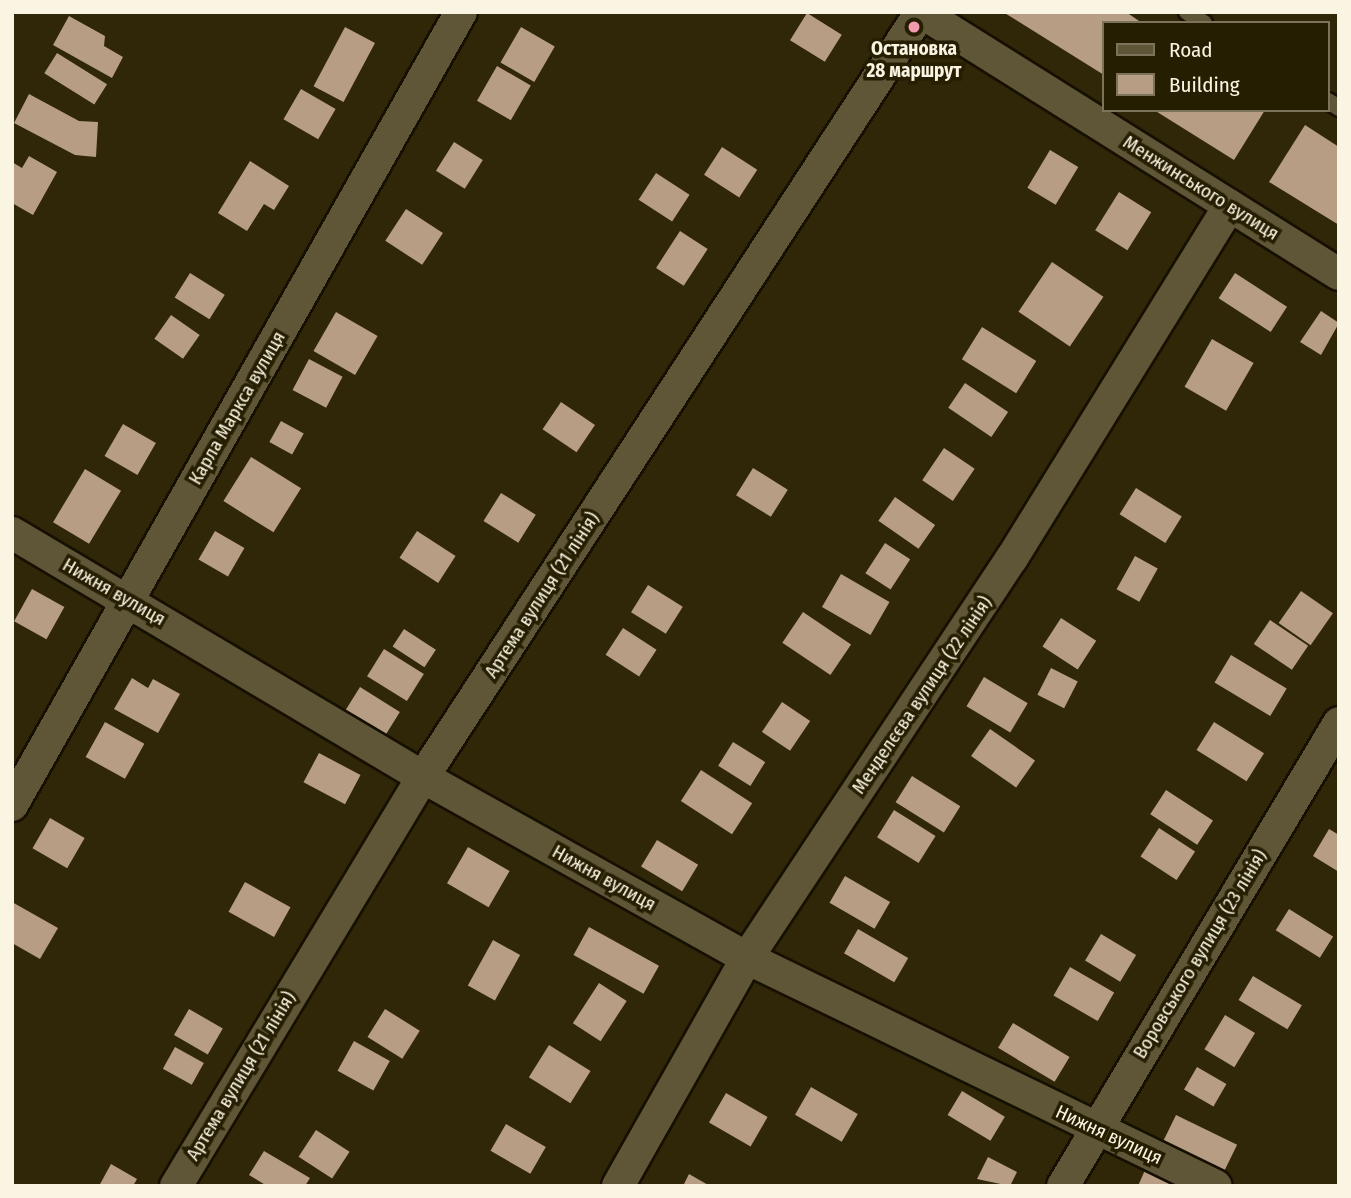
<!DOCTYPE html>
<meta charset="utf-8">
<style>
body{margin:0}
#map{position:relative;width:1351px;height:1198px;overflow:hidden;background:#302708;font-family:"Fira Sans Condensed",sans-serif}
div>[style]{position:absolute}
.building>*{inset:0;background:#b79d83;transform-origin:0 0}
.roads{filter:drop-shadow(2px 0 #161000) drop-shadow(-2px 0 #161000) drop-shadow(0 2px #161000) drop-shadow(0 -2px #161000)}
.service>*{height:16px;margin:-8px;padding:0 8px;transform-origin:8px;border-radius:8px;background:#5f5637}
.minor>*{height:32px;margin:-16px;padding:0 16px;transform-origin:16px;border-radius:16px;background:#5f5637}
.dots>*{width:19px;height:19px;translate:-50% -50%;box-sizing:border-box;border:4px solid #261e00;border-radius:50%}
span{translate:-50% -50%;white-space:nowrap;text-align:center;line-height:1.15;-webkit-text-stroke:7px #261e00;paint-order:stroke}
.poi-label{font-size:19px;color:#faf5e3;font-weight:700}
.street-label{font-size:19px;color:#faf5e3}
.frame{position:absolute;inset:0;border:14px solid #faf5e3;pointer-events:none}
.legend{position:absolute;left:1102px;top:21px;width:228px;height:91px;box-sizing:border-box;background:#261e00;border:2px solid #7b745b;margin:0;padding:9px 12px;list-style:none;font-size:21px;color:#faf5e3}
.legend li{display:flex;align-items:center;gap:14px;height:35px}
.legend b{width:35px;border:2px solid #7b745b}
</style>
<div id="map">
<div class="building">
<div style="clip-path:polygon(1003px 12px,1126px 12px,1142px 23px,1104px 23px,1104px 75px)"></div>
<div style="left:807px;top:13px;width:41px;height:32px;rotate:32deg"></div>
<div style="clip-path:polygon(69px 16px,105px 36px,104px 46px,123px 57px,112px 78px,53px 45px)"></div>
<div style="left:345px;top:27px;width:34px;height:67px;rotate:28deg"></div>
<div style="left:521px;top:27px;width:39px;height:41px;rotate:30deg"></div>
<div style="left:57px;top:53px;width:59px;height:24px;rotate:32deg"></div>
<div style="left:497px;top:66px;width:39px;height:40px;rotate:30deg"></div>
<div style="left:301px;top:89px;width:40px;height:35px;rotate:30deg"></div>
<div style="clip-path:polygon(29px 94px,79px 121px,98px 122px,96px 157px,75px 155px,14px 123px)"></div>
<div style="clip-path:polygon(1154px 110px,1265px 110px,1234px 160px)"></div>
<div style="clip-path:polygon(1305px 125px,1339px 147px,1339px 225px,1269px 182px)"></div>
<div style="left:454px;top:142px;width:34px;height:34px;rotate:32deg"></div>
<div style="left:722px;top:147px;width:42px;height:33px;rotate:33deg"></div>
<div style="left:1050px;top:150px;width:33px;height:44px;rotate:31deg"></div>
<div style="clip-path:polygon(29px 156px,57px 172px,33px 215px,12px 203px,12px 162px,22px 168px)"></div>
<div style="clip-path:polygon(250px 161px,289px 186px,274px 210px,264px 204px,247px 231px,218px 213px)"></div>
<div style="left:656px;top:173px;width:40px;height:32px;rotate:33deg"></div>
<div style="left:1119px;top:192px;width:38px;height:45px;rotate:32deg"></div>
<div style="left:406px;top:209px;width:44px;height:38px;rotate:33deg"></div>
<div style="left:680px;top:231px;width:33px;height:44px;rotate:33deg"></div>
<div style="left:1052px;top:262px;width:62px;height:60px;rotate:34deg"></div>
<div style="left:190px;top:273px;width:41px;height:29px;rotate:32deg"></div>
<div style="left:1235px;top:273px;width:62px;height:30px;rotate:33deg"></div>
<div style="clip-path:polygon(1321px 311px,1339px 323px,1321px 355px,1300px 342px)"></div>
<div style="left:336px;top:312px;width:48px;height:45px;rotate:30deg"></div>
<div style="left:171px;top:315px;width:35px;height:29px;rotate:35deg"></div>
<div style="left:982px;top:327px;width:64px;height:38px;rotate:32deg"></div>
<div style="left:1212px;top:339px;width:48px;height:55px;rotate:30deg"></div>
<div style="left:309px;top:359px;width:38px;height:35px;rotate:28deg"></div>
<div style="left:965px;top:383px;width:52px;height:30px;rotate:34deg"></div>
<div style="left:561px;top:402px;width:41px;height:33px;rotate:34deg"></div>
<div style="left:281px;top:421px;width:26px;height:24px;rotate:29deg"></div>
<div style="left:123px;top:424px;width:38px;height:37px;rotate:30deg"></div>
<div style="left:944px;top:448px;width:37px;height:39px;rotate:34deg"></div>
<div style="left:251px;top:457px;width:59px;height:52px;rotate:32deg"></div>
<div style="left:753px;top:468px;width:41px;height:32px;rotate:32deg"></div>
<div style="left:85px;top:469px;width:42px;height:62px;rotate:31deg"></div>
<div style="left:1136px;top:488px;width:54px;height:31px;rotate:32deg"></div>
<div style="left:501px;top:493px;width:41px;height:33px;rotate:32deg"></div>
<div style="left:895px;top:497px;width:49px;height:29px;rotate:35deg"></div>
<div style="left:215px;top:531px;width:34px;height:33px;rotate:30deg"></div>
<div style="left:417px;top:531px;width:46px;height:32px;rotate:33deg"></div>
<div style="left:885px;top:543px;width:30px;height:36px;rotate:33deg"></div>
<div style="left:1135px;top:556px;width:26px;height:38px;rotate:29deg"></div>
<div style="left:841px;top:574px;width:56px;height:38px;rotate:30deg"></div>
<div style="left:648px;top:585px;width:41px;height:32px;rotate:32deg"></div>
<div style="left:32px;top:589px;width:37px;height:37px;rotate:29deg"></div>
<div style="left:1301px;top:591px;width:39px;height:39px;rotate:35deg"></div>
<div style="left:803px;top:612px;width:58px;height:37px;rotate:34deg"></div>
<div style="left:1061px;top:618px;width:42px;height:34px;rotate:33deg"></div>
<div style="left:1270px;top:620px;width:46px;height:29px;rotate:34deg"></div>
<div style="left:623px;top:628px;width:40px;height:32px;rotate:33deg"></div>
<div style="left:404px;top:629px;width:38px;height:21px;rotate:33deg"></div>
<div style="left:384px;top:649px;width:47px;height:32px;rotate:32deg"></div>
<div style="left:1231px;top:655px;width:65px;height:32px;rotate:31deg"></div>
<div style="left:1051px;top:668px;width:30px;height:30px;rotate:27deg"></div>
<div style="left:984px;top:677px;width:51px;height:34px;rotate:31deg"></div>
<div style="clip-path:polygon(132px 678px,148px 688px,153px 679px,180px 694px,158px 733px,114px 709px)"></div>
<div style="left:360px;top:687px;width:47px;height:33px;rotate:32deg"></div>
<div style="left:782px;top:702px;width:34px;height:36px;rotate:34deg"></div>
<div style="left:105px;top:722px;width:45px;height:40px;rotate:29deg"></div>
<div style="left:1214px;top:722px;width:59px;height:33px;rotate:32deg"></div>
<div style="left:990px;top:729px;width:55px;height:33px;rotate:35deg"></div>
<div style="left:733px;top:742px;width:38px;height:28px;rotate:32deg"></div>
<div style="left:319px;top:753px;width:47px;height:33px;rotate:28deg"></div>
<div style="left:701px;top:770px;width:61px;height:37px;rotate:33deg"></div>
<div style="left:912px;top:776px;width:57px;height:31px;rotate:32deg"></div>
<div style="left:1166px;top:790px;width:56px;height:29px;rotate:33deg"></div>
<div style="left:894px;top:810px;width:49px;height:32px;rotate:32deg"></div>
<div style="left:50px;top:818px;width:40px;height:35px;rotate:30deg"></div>
<div style="left:1159px;top:828px;width:43px;height:34px;rotate:33deg"></div>
<div style="clip-path:polygon(1329px 829px,1339px 835px,1339px 872px,1313px 856px)"></div>
<div style="left:657px;top:840px;width:48px;height:31px;rotate:31deg"></div>
<div style="left:468px;top:847px;width:48px;height:42px;rotate:30deg"></div>
<div style="left:845px;top:876px;width:52px;height:31px;rotate:30deg"></div>
<div style="left:245px;top:882px;width:52px;height:34px;rotate:29deg"></div>
<div style="clip-path:polygon(12px 902px,58px 928px,40px 959px,12px 943px)"></div>
<div style="left:1289px;top:909px;width:52px;height:25px;rotate:32deg"></div>
<div style="left:589px;top:927px;width:80px;height:32px;rotate:29deg"></div>
<div style="left:858px;top:929px;width:58px;height:28px;rotate:30deg"></div>
<div style="left:1101px;top:934px;width:41px;height:31px;rotate:31deg"></div>
<div style="left:493px;top:940px;width:31px;height:52px;rotate:29deg"></div>
<div style="left:1070px;top:967px;width:51px;height:33px;rotate:30deg"></div>
<div style="left:1253px;top:976px;width:57px;height:28px;rotate:31deg"></div>
<div style="left:599px;top:983px;width:33px;height:48px;rotate:33deg"></div>
<div style="left:189px;top:1009px;width:39px;height:30px;rotate:30deg"></div>
<div style="left:385px;top:1009px;width:41px;height:33px;rotate:32deg"></div>
<div style="left:1225px;top:1015px;width:35px;height:40px;rotate:31deg"></div>
<div style="left:1013px;top:1023px;width:66px;height:29px;rotate:31deg"></div>
<div style="left:354px;top:1041px;width:41px;height:34px;rotate:29deg"></div>
<div style="left:549px;top:1045px;width:49px;height:38px;rotate:32deg"></div>
<div style="left:175px;top:1047px;width:33px;height:25px;rotate:29deg"></div>
<div style="left:1197px;top:1067px;width:34px;height:26px;rotate:30deg"></div>
<div style="left:811px;top:1087px;width:54px;height:32px;rotate:30deg"></div>
<div style="left:962px;top:1091px;width:50px;height:28px;rotate:31deg"></div>
<div style="left:726px;top:1093px;width:48px;height:34px;rotate:30deg"></div>
<div style="left:1176px;top:1115px;width:68px;height:29px;rotate:26deg"></div>
<div style="left:506px;top:1124px;width:46px;height:31px;rotate:30deg"></div>
<div style="left:316px;top:1130px;width:40px;height:32px;rotate:33deg"></div>
<div style="clip-path:polygon(264px 1151px,310px 1178px,305px 1186px,267px 1186px,249px 1175px)"></div>
<div style="clip-path:polygon(988px 1157px,1017px 1172px,1010px 1186px,977px 1179px)"></div>
<div style="clip-path:polygon(111px 1164px,137px 1179px,133px 1186px,99px 1186px)"></div>
<div style="clip-path:polygon(1145px 1170px,1179px 1186px,1138px 1186px)"></div>
<div style="clip-path:polygon(689px 1174px,710px 1186px,683px 1186px)"></div>
</div>
<div class="roads">
<div class="service">
<div style="left:1187px;top:12px;width:20px;rotate:33deg"></div>
<div style="left:1328px;top:101px;width:13px;rotate:32deg"></div>
</div>
<div class="minor">
<div style="left:921px;top:12px;width:493px;rotate:32.1deg"></div>
<div style="left:12px;top:533px;width:478px;rotate:30.7deg"></div>
<div style="left:423px;top:777px;width:371px;rotate:29.2deg"></div>
<div style="left:747px;top:958px;width:521px;rotate:25.93deg"></div>
<div style="left:12px;top:805px;width:911px;rotate:-60.48deg"></div>
<div style="left:176px;top:1186px;width:478px;rotate:-58.9deg"></div>
<div style="left:423px;top:777px;width:913px;rotate:-56.94deg"></div>
<div style="left:618px;top:1186px;width:262px;rotate:-60.5deg"></div>
<div style="left:747px;top:958px;width:480px;rotate:-56.5deg"></div>
<div style="left:1012px;top:558px;width:414px;rotate:-58.3deg"></div>
<div style="left:1063px;top:1186px;width:539px;rotate:-59.2deg"></div>
</div>
</div>
<div class="dots">
<div style="left:914px;top:27px;background:#f29aaf"></div>
</div>
<div class="poi-label">
<span style="left:914px;top:60px">Остановка<br>28 маршрут</span>
</div>
<div class="street-label">
<span style="left:1201px;top:188px;rotate:32deg">Менжинського вулиця</span>
<span style="left:237px;top:408px;rotate:-60deg">Карла Маркса вулиця</span>
<span style="left:114px;top:592px;rotate:30deg">Нижня вулиця</span>
<span style="left:542px;top:595px;rotate:-57deg">Артема вулиця (21 лiнiя)</span>
<span style="left:922px;top:695px;rotate:-56deg">Менделєєва вулиця (22 лiнiя)</span>
<span style="left:604px;top:878px;rotate:29deg">Нижня вулиця</span>
<span style="left:1200px;top:954px;rotate:-59deg">Воровського вулиця (23 лiнiя)</span>
<span style="left:241px;top:1076px;rotate:-59deg">Артема вулиця (21 лiнiя)</span>
<span style="left:1109px;top:1135px;rotate:25deg">Нижня вулиця</span>
</div>
<div class="frame"></div>
<ul class="legend">
<li><b style="height:9px;background:#5f5637"></b>Road</li>
<li><b style="height:19px;background:#b79d83"></b>Building</li>
</ul>
</div>
